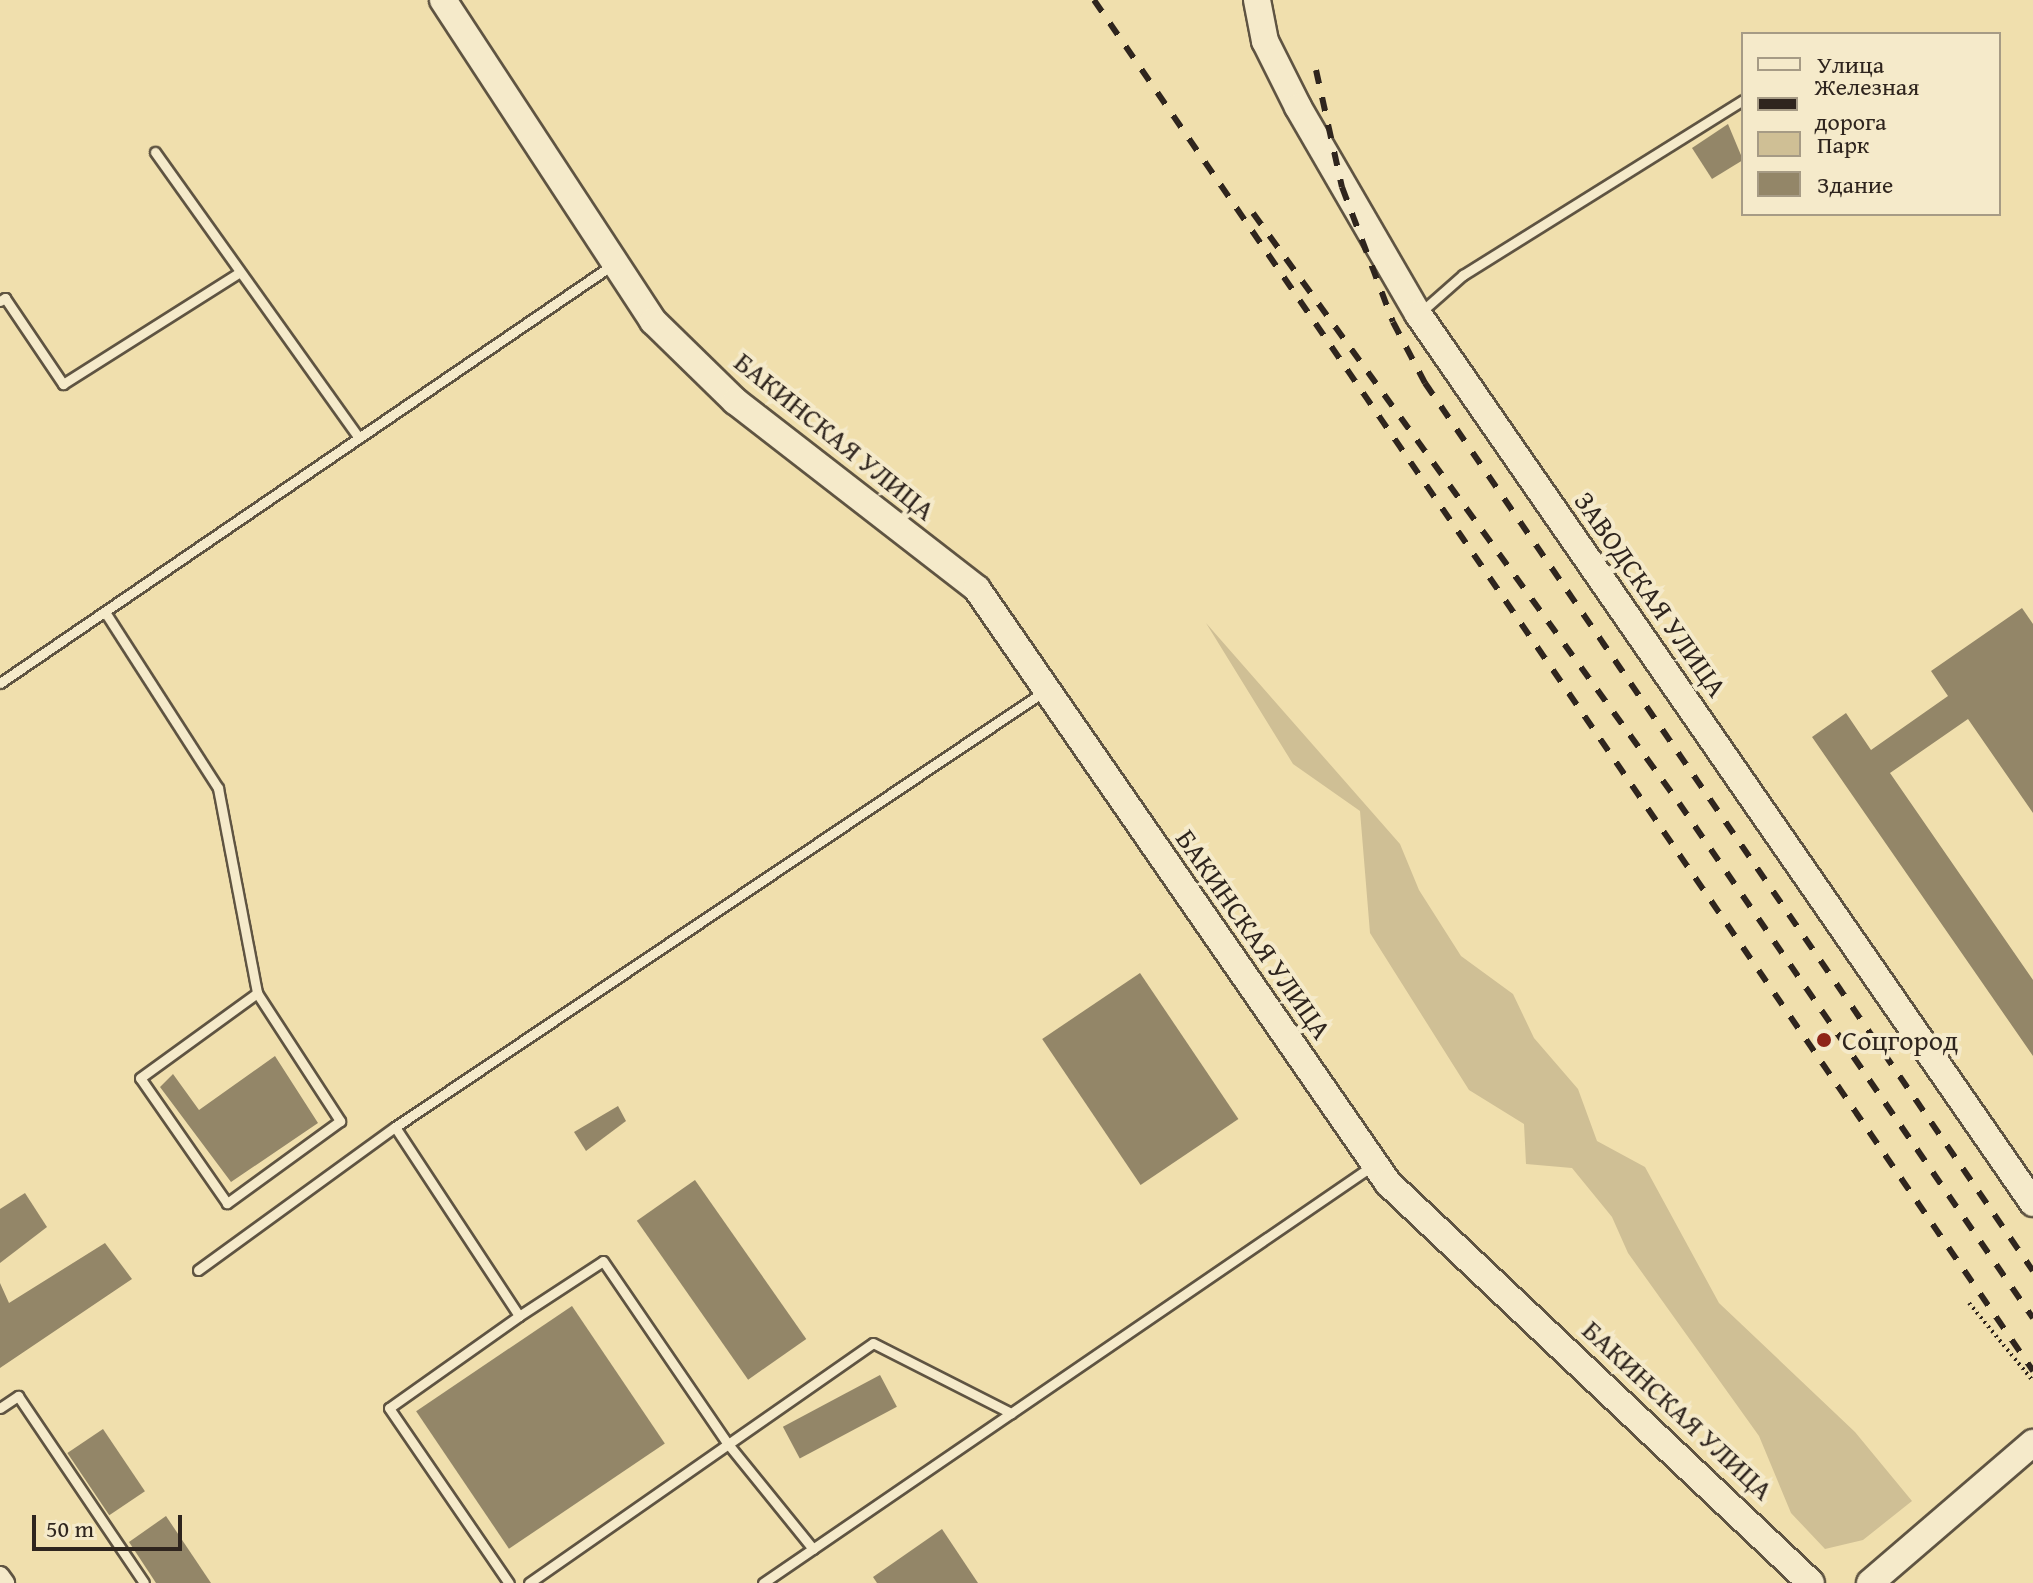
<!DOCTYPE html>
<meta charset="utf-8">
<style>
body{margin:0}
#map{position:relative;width:2033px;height:1583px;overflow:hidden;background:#f0dfad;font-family:"Gentium Book Plus",serif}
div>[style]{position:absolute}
.green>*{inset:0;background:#cfbf95}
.building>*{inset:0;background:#938668;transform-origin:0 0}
.path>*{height:4px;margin-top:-2px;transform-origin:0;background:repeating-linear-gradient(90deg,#2f251e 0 2px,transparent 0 6px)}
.roads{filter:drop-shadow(2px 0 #5f5442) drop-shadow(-2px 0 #5f5442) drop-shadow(0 2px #5f5442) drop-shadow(0 -2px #5f5442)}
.lane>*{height:9px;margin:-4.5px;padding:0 4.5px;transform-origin:4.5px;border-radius:4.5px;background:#f5eaca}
.street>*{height:18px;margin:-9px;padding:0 9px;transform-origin:9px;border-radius:9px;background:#f5eaca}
.secondary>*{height:26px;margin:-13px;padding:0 13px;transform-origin:13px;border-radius:13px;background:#f5eaca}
.rail>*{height:6px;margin-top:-3px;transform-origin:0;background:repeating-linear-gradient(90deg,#2f251e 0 14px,transparent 0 28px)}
.dots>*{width:22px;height:22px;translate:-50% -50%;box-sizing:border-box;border:4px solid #f5eaca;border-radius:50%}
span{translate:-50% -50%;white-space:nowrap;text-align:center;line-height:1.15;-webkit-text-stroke:8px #f5eaca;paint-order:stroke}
.street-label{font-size:28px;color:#2f251e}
.poi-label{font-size:28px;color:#2f251e}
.left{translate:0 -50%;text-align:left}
.legend{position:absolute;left:1741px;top:32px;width:260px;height:184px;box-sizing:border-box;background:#f5eaca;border:2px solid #a69b85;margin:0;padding:10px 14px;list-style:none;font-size:24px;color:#2f251e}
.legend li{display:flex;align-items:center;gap:16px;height:40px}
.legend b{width:40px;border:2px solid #a69b85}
.scale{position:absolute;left:32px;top:1515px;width:150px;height:36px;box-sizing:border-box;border:4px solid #2f251e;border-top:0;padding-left:10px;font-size:24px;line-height:28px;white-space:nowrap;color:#2f251e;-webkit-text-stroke:6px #f5eaca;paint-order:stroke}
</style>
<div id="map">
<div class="green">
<div style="clip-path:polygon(1206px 623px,1400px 844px,1419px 890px,1461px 956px,1513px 994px,1534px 1038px,1578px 1089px,1597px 1141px,1645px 1167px,1719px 1303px,1855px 1432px,1912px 1501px,1863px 1540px,1825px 1549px,1791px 1513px,1759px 1436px,1628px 1253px,1612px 1217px,1572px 1168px,1526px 1164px,1524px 1124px,1469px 1090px,1370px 933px,1360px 811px,1293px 764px)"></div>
</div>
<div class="building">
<div style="clip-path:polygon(1728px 124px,1743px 160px,1712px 179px,1692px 148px)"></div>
<div style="clip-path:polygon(2022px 608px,2033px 624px,2033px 813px,1968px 719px,1890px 773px,2033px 980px,2033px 1056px,1812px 737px,1846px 713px,1871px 750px,1948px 696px,1931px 671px)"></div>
<div style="left:1140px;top:973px;width:176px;height:118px;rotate:56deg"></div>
<div style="clip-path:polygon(275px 1056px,318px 1123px,231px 1182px,160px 1087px,173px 1074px,199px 1110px)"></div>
<div style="clip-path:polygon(618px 1106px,626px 1121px,586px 1151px,574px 1132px)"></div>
<div style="left:695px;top:1180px;width:194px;height:71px;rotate:55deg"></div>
<div style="clip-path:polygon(25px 1193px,47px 1227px,0 1263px,0 1209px)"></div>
<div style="clip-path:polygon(105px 1243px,132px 1279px,0 1368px,0 1283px,9px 1303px)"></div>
<div style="left:572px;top:1306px;width:166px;height:188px;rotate:56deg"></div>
<div style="left:880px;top:1375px;width:36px;height:110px;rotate:62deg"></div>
<div style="left:103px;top:1429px;width:75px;height:43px;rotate:56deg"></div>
<div style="clip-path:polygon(166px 1516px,211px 1583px,156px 1583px,129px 1542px)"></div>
<div style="clip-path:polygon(942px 1529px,978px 1583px,877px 1583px,873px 1577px)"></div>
</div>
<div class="path">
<div style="left:1969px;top:1303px;width:101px;rotate:50.6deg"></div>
</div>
<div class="roads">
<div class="lane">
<div style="left:155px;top:152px;width:351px;rotate:54.5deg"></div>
<div style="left:0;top:301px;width:6px;rotate:-31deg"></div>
<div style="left:5px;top:298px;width:104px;rotate:56deg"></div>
<div style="left:63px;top:384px;width:209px;rotate:-32.3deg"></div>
<div style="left:1421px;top:312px;width:56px;rotate:-41.4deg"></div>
<div style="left:1463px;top:275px;width:330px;rotate:-32deg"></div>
<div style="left:105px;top:612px;width:209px;rotate:57.3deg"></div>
<div style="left:218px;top:788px;width:209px;rotate:79.2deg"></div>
<div style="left:257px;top:993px;width:153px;rotate:57deg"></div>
<div style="left:340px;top:1121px;width:140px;rotate:144deg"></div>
<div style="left:227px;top:1203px;width:152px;rotate:-124.8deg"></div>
<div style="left:140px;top:1078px;width:145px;rotate:-36deg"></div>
<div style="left:0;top:683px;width:741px;rotate:-34.33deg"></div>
<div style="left:395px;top:1127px;width:780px;rotate:-33.87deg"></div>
<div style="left:198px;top:1270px;width:243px;rotate:-36deg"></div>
<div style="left:395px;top:1127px;width:226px;rotate:56.7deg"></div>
<div style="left:519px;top:1316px;width:159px;rotate:144.7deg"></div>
<div style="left:389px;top:1408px;width:212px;rotate:55.6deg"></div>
<div style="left:519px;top:1316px;width:100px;rotate:-33.2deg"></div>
<div style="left:603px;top:1261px;width:222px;rotate:55.7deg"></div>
<div style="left:728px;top:1444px;width:135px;rotate:51deg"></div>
<div style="left:0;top:1408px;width:22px;rotate:-34deg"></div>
<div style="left:18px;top:1396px;width:225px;rotate:56deg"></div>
<div style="left:529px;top:1583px;width:419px;rotate:-34.9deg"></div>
<div style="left:873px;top:1343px;width:155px;rotate:26.9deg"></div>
<div style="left:763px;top:1583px;width:738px;rotate:-34.4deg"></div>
</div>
<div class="street">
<div style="left:0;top:1576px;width:9px;rotate:54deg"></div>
</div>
<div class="secondary">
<div style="left:443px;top:0;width:384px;rotate:56.8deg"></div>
<div style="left:653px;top:321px;width:115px;rotate:44.3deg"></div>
<div style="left:735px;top:401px;width:306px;rotate:37.8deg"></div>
<div style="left:977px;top:589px;width:722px;rotate:55.32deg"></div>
<div style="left:1388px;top:1183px;width:582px;rotate:43.4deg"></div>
<div style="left:1257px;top:0;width:42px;rotate:79deg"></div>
<div style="left:1265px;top:41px;width:74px;rotate:63.4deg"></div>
<div style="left:1298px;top:107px;width:239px;rotate:59.9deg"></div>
<div style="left:1418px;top:314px;width:1081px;rotate:55.32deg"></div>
<div style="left:1870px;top:1583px;width:215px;rotate:-40.7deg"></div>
</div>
</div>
<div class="rail">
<div style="left:1094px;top:0;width:1662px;rotate:55.59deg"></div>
<div style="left:1316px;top:70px;width:120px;rotate:77.5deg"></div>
<div style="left:1342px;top:187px;width:144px;rotate:69.3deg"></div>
<div style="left:1393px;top:322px;width:69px;rotate:62.3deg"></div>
<div style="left:1425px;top:383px;width:1076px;rotate:55.6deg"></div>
<div style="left:1253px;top:213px;width:728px;rotate:54.17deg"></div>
<div style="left:1679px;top:803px;width:625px;rotate:55.5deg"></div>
</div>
<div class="dots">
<div style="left:1824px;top:1040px;background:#8f2418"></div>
</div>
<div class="street-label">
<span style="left:835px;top:436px;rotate:39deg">БАКИНСКАЯ УЛИЦА</span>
<span style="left:1651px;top:594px;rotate:55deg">ЗАВОДСКАЯ УЛИЦА</span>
<span style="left:1254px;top:934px;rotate:55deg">БАКИНСКАЯ УЛИЦА</span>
<span style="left:1678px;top:1410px;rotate:43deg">БАКИНСКАЯ УЛИЦА</span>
</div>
<div class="poi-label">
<span class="left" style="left:1842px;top:1040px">Соцгород</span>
</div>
<ul class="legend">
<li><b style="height:10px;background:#f5eaca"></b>Улица</li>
<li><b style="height:10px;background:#2f251e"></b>Железная дорога</li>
<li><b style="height:22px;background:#cfbf95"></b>Парк</li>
<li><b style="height:22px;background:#938668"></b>Здание</li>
</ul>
<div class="scale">50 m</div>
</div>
